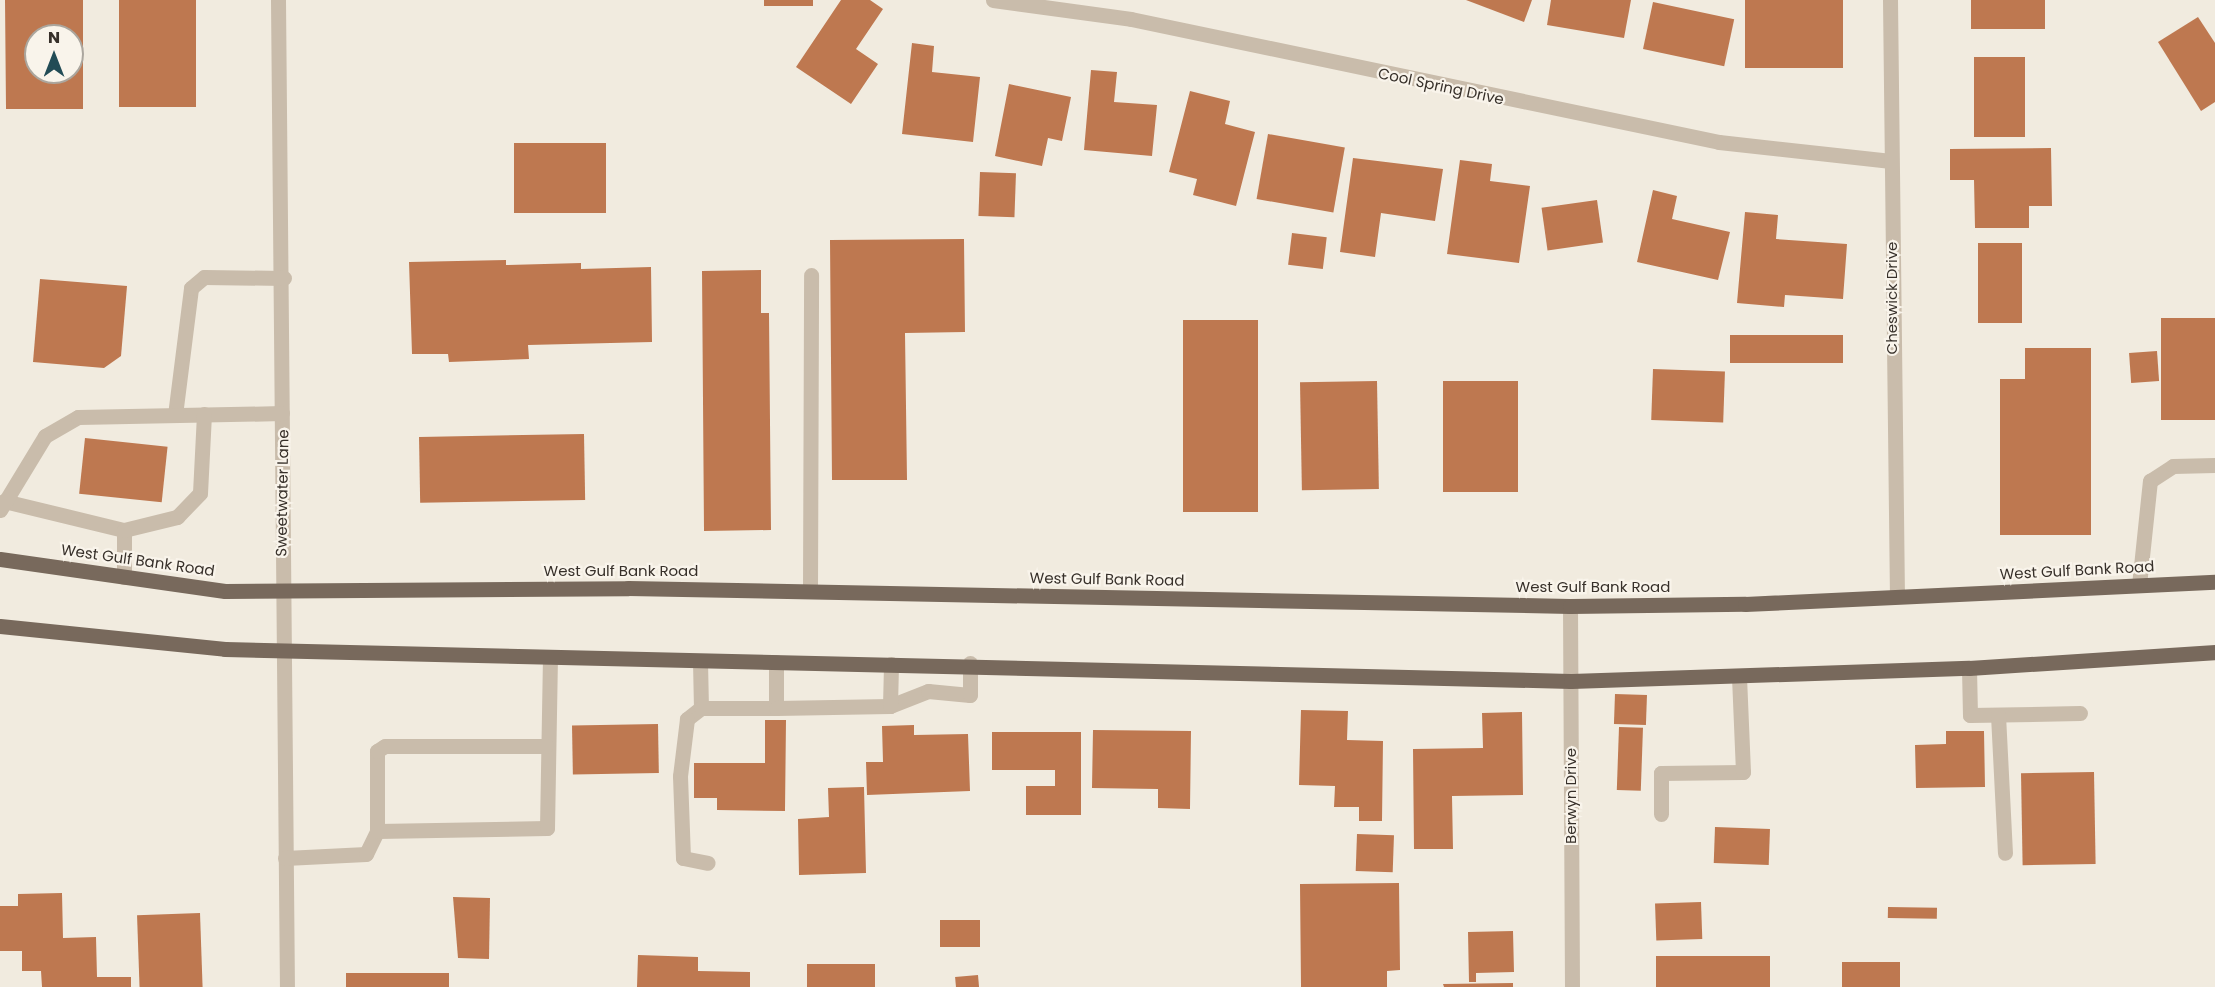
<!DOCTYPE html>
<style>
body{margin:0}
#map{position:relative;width:2215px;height:987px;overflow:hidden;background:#f1ebdf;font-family:Poppins,sans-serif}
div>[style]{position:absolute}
.building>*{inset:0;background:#be7850;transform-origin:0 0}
.minor>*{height:15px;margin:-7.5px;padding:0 7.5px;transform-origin:7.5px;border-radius:7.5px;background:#c9bcab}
.major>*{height:15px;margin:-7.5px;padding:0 7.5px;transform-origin:7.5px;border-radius:7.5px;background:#78695c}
span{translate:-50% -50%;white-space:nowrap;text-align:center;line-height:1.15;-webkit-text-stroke:4.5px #f9f4eb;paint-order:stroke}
.street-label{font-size:15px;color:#37302a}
.north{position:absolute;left:24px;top:24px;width:60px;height:60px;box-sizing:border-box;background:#f9f4eb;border:2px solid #aba69e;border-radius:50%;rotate:0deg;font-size:16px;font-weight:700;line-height:24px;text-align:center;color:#37302a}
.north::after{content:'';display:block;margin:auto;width:21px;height:27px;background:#224c56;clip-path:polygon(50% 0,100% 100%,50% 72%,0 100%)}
</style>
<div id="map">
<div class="building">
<div style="clip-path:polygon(evenodd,5px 0,83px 0,83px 109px,6px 109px,5px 0,36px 36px,72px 36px,72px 72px,36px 72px,36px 36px)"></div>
<div style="left:119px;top:0;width:77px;height:107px"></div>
<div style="left:764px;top:0;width:49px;height:6px"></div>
<div style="clip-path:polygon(841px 0,870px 0,883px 9px,856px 49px,878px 64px,851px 104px,796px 67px)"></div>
<div style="clip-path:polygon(1466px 0,1532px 0,1524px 22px)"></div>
<div style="clip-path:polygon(1551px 0,1631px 0,1624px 38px,1547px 25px)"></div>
<div style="left:1745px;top:0;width:98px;height:68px"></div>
<div style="left:1971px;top:0;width:74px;height:29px"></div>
<div style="left:1653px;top:2px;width:83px;height:48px;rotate:12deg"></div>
<div style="clip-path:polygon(2198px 17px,2215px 43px,2215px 102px,2201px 111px,2158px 42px)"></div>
<div style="clip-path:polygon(912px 43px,934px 46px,932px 72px,980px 77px,973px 142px,902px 134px)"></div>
<div style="left:1974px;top:57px;width:51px;height:80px"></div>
<div style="clip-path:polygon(1091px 70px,1117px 72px,1114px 102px,1157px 105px,1152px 156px,1084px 150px)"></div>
<div style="clip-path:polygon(1009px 84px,1071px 97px,1062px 141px,1048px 138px,1042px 166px,995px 156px)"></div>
<div style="clip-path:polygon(1190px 91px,1230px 101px,1225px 124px,1255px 132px,1236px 206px,1193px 195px,1197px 179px,1169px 172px)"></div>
<div style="left:1268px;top:134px;width:78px;height:66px;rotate:10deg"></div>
<div style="left:514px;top:143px;width:92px;height:70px"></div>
<div style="clip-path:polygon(2051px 148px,2052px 206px,2029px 206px,2029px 228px,1975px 228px,1974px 180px,1950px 180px,1950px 149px)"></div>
<div style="clip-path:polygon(1353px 158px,1443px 169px,1435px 221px,1381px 213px,1375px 257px,1340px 252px)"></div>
<div style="clip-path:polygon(1460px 160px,1492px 164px,1490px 181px,1530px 186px,1519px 263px,1447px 254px)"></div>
<div style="left:980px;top:172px;width:36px;height:44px;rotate:2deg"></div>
<div style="clip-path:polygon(1653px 190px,1677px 196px,1672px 219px,1730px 232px,1718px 280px,1637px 262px)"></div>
<div style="left:1597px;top:200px;width:43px;height:56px;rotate:82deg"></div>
<div style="clip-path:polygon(1745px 212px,1778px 215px,1776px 239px,1847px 244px,1843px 299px,1785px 295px,1784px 307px,1737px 303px)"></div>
<div style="left:1292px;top:233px;width:35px;height:32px;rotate:7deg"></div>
<div style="clip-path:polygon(964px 239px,965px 332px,905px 333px,907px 480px,832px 480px,830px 240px)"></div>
<div style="left:1978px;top:243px;width:44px;height:80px"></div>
<div style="clip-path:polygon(506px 260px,506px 265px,581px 263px,581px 269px,651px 267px,652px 342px,528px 345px,529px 359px,449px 362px,448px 354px,412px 354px,409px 262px)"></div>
<div style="clip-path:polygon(761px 270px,761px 313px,769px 313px,771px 530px,704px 531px,702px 271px)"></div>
<div style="clip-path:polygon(40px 279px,127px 286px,121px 356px,104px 368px,33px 362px)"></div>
<div style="left:2161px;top:318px;width:54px;height:102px"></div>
<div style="left:1183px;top:320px;width:75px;height:192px"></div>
<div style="left:1730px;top:335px;width:113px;height:28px"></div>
<div style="clip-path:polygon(2025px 348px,2091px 348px,2091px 535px,2000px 535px,2000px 379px,2025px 379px)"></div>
<div style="left:2157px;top:351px;width:30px;height:28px;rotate:86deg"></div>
<div style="left:1653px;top:369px;width:72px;height:51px;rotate:2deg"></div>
<div style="left:1377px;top:381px;width:108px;height:77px;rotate:89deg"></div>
<div style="left:1443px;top:381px;width:75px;height:111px"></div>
<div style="left:584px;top:434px;width:66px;height:165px;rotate:89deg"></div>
<div style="left:85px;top:438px;width:83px;height:56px;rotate:6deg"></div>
<div style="left:1615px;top:694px;width:32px;height:30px;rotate:2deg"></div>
<div style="clip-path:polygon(1301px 710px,1348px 711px,1347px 740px,1383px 741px,1382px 821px,1359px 821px,1359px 807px,1334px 807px,1335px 786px,1299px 785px)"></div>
<div style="clip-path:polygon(1522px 712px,1523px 795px,1452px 796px,1453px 849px,1414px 849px,1413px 749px,1483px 748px,1482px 713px)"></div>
<div style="clip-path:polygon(765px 720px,786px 720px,785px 811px,717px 810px,717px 798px,694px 798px,694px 763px,765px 763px)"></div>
<div style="left:658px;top:724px;width:49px;height:86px;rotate:89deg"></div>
<div style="clip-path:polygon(914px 725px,914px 735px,968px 734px,970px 791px,867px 795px,866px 762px,883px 762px,882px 726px)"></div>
<div style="left:1619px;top:727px;width:24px;height:63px;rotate:2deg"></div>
<div style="clip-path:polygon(1093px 730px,1191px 731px,1190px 809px,1158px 808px,1158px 789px,1092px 788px)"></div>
<div style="clip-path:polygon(1946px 731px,1984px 731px,1985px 787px,1916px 788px,1915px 745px,1946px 744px)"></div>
<div style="clip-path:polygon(992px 732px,1081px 732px,1081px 815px,1026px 815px,1026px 786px,1055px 786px,1055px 770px,992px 770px)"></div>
<div style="left:2094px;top:772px;width:92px;height:73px;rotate:89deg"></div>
<div style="clip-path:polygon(864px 787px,866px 873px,799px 875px,798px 819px,829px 817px,828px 788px)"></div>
<div style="left:1715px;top:827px;width:55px;height:36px;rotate:2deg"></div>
<div style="left:1357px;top:834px;width:37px;height:37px;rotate:2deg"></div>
<div style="clip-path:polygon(1399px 883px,1400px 970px,1387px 971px,1387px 987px,1301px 987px,1300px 884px)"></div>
<div style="clip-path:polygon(62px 893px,63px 938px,96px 937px,97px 977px,131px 977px,131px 987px,42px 987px,41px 971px,22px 971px,22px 951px,0 951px,0 906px,18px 906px,18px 894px)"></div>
<div style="clip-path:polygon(453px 897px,490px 898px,489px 959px,458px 958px)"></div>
<div style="left:1701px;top:902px;width:37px;height:46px;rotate:88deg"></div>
<div style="left:1888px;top:907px;width:49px;height:11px;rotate:1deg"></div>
<div style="left:200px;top:913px;width:74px;height:63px;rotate:88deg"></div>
<div style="left:940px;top:920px;width:40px;height:27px"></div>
<div style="clip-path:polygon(1513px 931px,1514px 972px,1476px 973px,1476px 982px,1469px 982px,1468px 932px)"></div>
<div style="clip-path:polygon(638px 955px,698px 957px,698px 971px,750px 972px,750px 987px,637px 987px)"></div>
<div style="left:1770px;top:956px;width:31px;height:114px;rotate:90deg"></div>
<div style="left:1900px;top:962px;width:25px;height:58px;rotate:90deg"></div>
<div style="left:807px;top:964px;width:68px;height:23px"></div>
<div style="left:449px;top:973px;width:14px;height:103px;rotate:90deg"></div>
<div style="left:978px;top:975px;width:12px;height:23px;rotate:85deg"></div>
<div style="clip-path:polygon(1513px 983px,1513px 987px,1444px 987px,1443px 984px)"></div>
</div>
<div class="minor">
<div style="left:278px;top:0;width:987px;rotate:89.48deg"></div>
<div style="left:993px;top:0;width:139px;rotate:7.8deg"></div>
<div style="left:1131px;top:19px;width:601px;rotate:11.81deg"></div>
<div style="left:1719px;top:142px;width:173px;rotate:6.3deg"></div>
<div style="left:1890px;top:0;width:596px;rotate:89.33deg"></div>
<div style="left:175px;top:415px;width:128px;rotate:-82.8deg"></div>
<div style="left:191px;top:288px;width:17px;rotate:-40deg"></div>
<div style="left:204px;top:277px;width:80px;rotate:0.7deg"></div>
<div style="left:4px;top:501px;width:123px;rotate:13.6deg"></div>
<div style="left:124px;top:530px;width:47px;rotate:90deg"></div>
<div style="left:0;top:510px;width:87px;rotate:-58.7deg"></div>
<div style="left:45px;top:436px;width:38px;rotate:-30deg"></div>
<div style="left:78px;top:417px;width:204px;rotate:-1.1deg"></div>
<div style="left:124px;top:530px;width:55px;rotate:-13.8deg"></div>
<div style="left:177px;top:517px;width:33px;rotate:-46deg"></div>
<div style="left:200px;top:493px;width:79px;rotate:-87.1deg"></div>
<div style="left:2139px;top:585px;width:105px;rotate:-84deg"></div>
<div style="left:2150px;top:481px;width:27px;rotate:-33deg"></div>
<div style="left:2173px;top:466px;width:42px;rotate:-1.4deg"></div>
<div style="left:810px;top:590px;width:315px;rotate:-89.8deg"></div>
<div style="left:1570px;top:606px;width:381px;rotate:89.7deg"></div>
<div style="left:700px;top:661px;width:47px;rotate:88.8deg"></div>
<div style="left:701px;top:708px;width:18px;rotate:142deg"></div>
<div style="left:687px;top:719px;width:57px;rotate:97deg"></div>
<div style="left:680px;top:776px;width:82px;rotate:87.9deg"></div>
<div style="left:683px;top:858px;width:25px;rotate:11deg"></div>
<div style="left:1969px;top:668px;width:47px;rotate:88.8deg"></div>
<div style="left:1970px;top:715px;width:110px;rotate:-1deg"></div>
<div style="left:890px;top:706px;width:41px;rotate:-21.5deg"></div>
<div style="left:928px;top:691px;width:42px;rotate:5.4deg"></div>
<div style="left:970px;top:695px;width:32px;rotate:-90deg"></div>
<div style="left:701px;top:708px;width:75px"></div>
<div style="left:776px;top:708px;width:46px;rotate:-90deg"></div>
<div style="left:776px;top:708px;width:114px;rotate:-1deg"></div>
<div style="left:890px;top:706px;width:42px;rotate:-88.6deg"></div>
<div style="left:1998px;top:715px;width:138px;rotate:87.1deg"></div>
<div style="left:1661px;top:814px;width:41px;rotate:-90deg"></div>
<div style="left:1661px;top:773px;width:82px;rotate:-0.7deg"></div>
<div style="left:1743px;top:772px;width:94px;rotate:-92.4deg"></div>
<div style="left:377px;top:831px;width:170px;rotate:-1deg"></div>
<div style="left:547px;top:828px;width:169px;rotate:-89deg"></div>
<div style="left:285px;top:858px;width:81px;rotate:-2.8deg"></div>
<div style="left:366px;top:854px;width:25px;rotate:-64deg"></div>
<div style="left:377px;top:831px;width:80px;rotate:-90deg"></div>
<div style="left:377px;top:751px;width:9px;rotate:-32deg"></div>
<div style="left:385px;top:746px;width:161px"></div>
</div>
<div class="major">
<div style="left:0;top:559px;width:227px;rotate:8.1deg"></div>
<div style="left:225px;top:591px;width:403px;rotate:-0.4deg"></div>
<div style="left:628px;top:588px;width:942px;rotate:1.09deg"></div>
<div style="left:1570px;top:606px;width:175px;rotate:-0.7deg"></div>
<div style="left:1745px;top:604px;width:471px;rotate:-2.7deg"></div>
<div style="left:0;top:626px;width:226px;rotate:5.8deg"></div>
<div style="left:225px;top:649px;width:1346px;rotate:1.36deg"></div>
<div style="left:1571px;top:681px;width:398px;rotate:-1.9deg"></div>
<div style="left:1969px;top:668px;width:247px;rotate:-3.7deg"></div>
</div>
<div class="street-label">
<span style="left:1441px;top:86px;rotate:12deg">Cool Spring Drive</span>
<span style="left:1892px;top:298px;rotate:-90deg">Cheswick Drive</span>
<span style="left:282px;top:493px;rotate:-89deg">Sweetwater Lane</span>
<span style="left:138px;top:560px;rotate:8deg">West Gulf Bank Road</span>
<span style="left:2077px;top:570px;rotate:-3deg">West Gulf Bank Road</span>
<span style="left:621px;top:571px">West Gulf Bank Road</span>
<span style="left:1107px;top:579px;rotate:1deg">West Gulf Bank Road</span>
<span style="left:1593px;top:587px">West Gulf Bank Road</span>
<span style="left:1571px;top:796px;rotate:-90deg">Berwyn Drive</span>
</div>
<div class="north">N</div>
</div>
